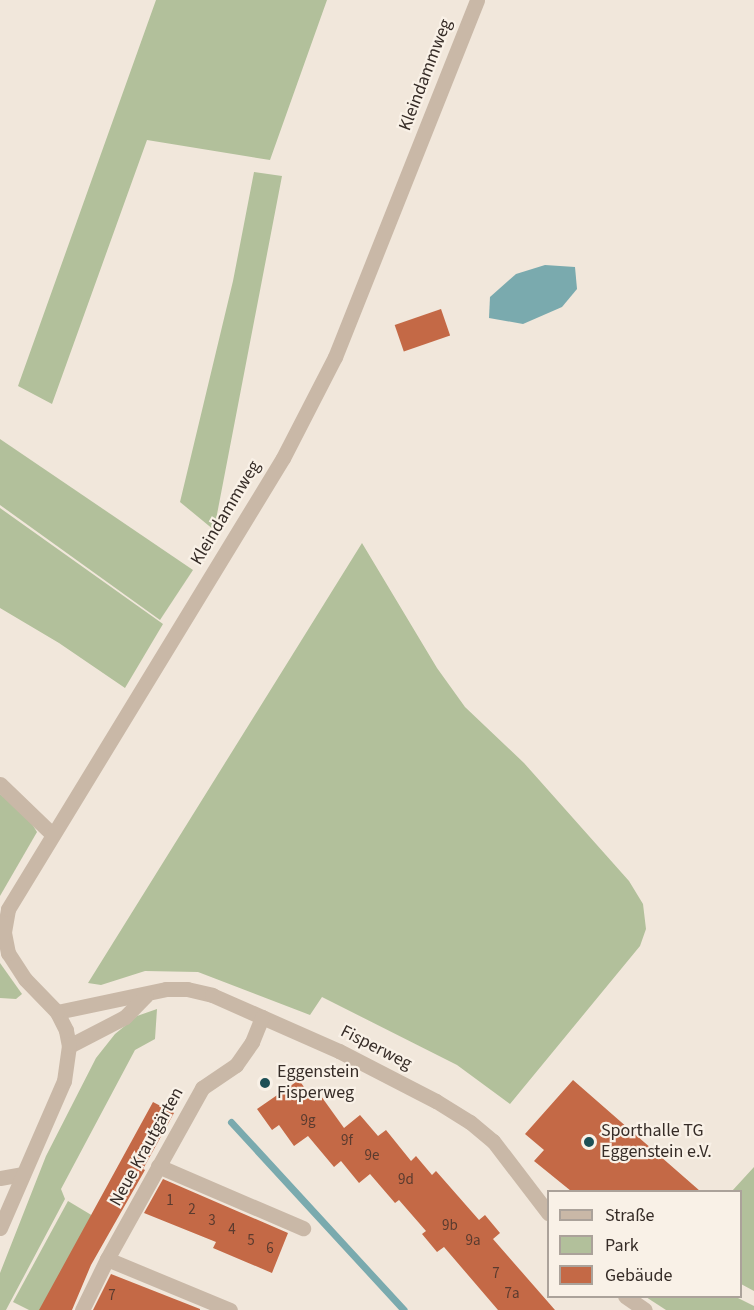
<!DOCTYPE html>
<meta charset="utf-8">
<style>
body{margin:0}
#map{position:relative;width:754px;height:1310px;overflow:hidden;background:#f1e7db;font-family:"Source Sans 3",sans-serif}
div>[style]{position:absolute}
.green>*{inset:0;background:#b2c09b}
.water>*{inset:0;background:#7aaaae}
.stream>*{height:7px;margin:-3.5px;padding:0 3.5px;transform-origin:3.5px;border-radius:3.5px;background:#7aaaae}
.building>*{inset:0;background:#c46946;transform-origin:0 0}
.minor>*{height:15px;margin:-7.5px;padding:0 7.5px;transform-origin:7.5px;border-radius:7.5px;background:#c9b8a7}
.dots>*{width:16px;height:16px;translate:-50% -50%;box-sizing:border-box;border:3px solid #f9f1e7;border-radius:50%}
span{translate:-50% -50%;white-space:nowrap;text-align:center;line-height:1.15;-webkit-text-stroke:4.5px #f9f1e7;paint-order:stroke}
.number-label{font-size:15px;color:#5a3b2f}
.number-label span{-webkit-text-stroke-width:0}
.street-label{font-size:18px;color:#362c27}
.poi-label{font-size:18px;color:#362c27}
.left{translate:0 -50%;text-align:left}
.legend{position:absolute;left:547px;top:1190px;width:195px;height:108px;box-sizing:border-box;background:#f9f1e7;border:2px solid #aba29a;margin:0;padding:8px 10px;list-style:none;font-size:18px;color:#362c27}
.legend li{display:flex;align-items:center;gap:12px;height:30px}
.legend b{width:30px;border:2px solid #aba29a}
</style>
<div id="map">
<div class="green">
<div style="clip-path:polygon(156px 0,327px 0,270px 160px,147px 140px,52px 404px,18px 386px)"></div>
<div style="clip-path:polygon(254px 172px,282px 176px,214px 530px,180px 502px,233px 281px)"></div>
<div style="clip-path:polygon(0 439px,193px 570px,160px 620px,0 505px)"></div>
<div style="clip-path:polygon(0 508px,163px 624px,125px 688px,59px 643px,0 608px)"></div>
<div style="clip-path:polygon(362px 543px,437px 668px,465px 707px,524px 763px,629px 881px,643px 904px,646px 929px,640px 946px,510px 1104px,457px 1065px,322px 997px,310px 1015px,198px 972px,145px 971px,101px 985px,88px 983px)"></div>
<div style="clip-path:polygon(0 794px,27px 816px,37px 832px,0 896px)"></div>
<div style="clip-path:polygon(0 963px,22px 994px,16px 999px,0 998px)"></div>
<div style="clip-path:polygon(157px 1009px,155px 1039px,135px 1050px,61px 1189px,65px 1199px,6px 1310px,0 1310px,0 1273px,46px 1156px,96px 1058px,115px 1034px,137px 1016px)"></div>
<div style="clip-path:polygon(754px 1167px,754px 1291px,741px 1284px,740px 1192px,732px 1191px)"></div>
<div style="clip-path:polygon(68px 1201px,93px 1216px,42px 1310px,29px 1310px,13px 1302px)"></div>
<div style="clip-path:polygon(646px 1297px,736px 1297px,754px 1306px,754px 1310px,666px 1310px)"></div>
</div>
<div class="water">
<div style="clip-path:polygon(545px 265px,575px 267px,577px 289px,562px 307px,523px 324px,489px 318px,490px 297px,516px 274px)"></div>
</div>
<div class="stream">
<div style="left:231px;top:1122px;width:255px;rotate:47.4deg"></div>
</div>
<div class="building">
<div style="left:441px;top:309px;width:28px;height:49px;rotate:71deg"></div>
<div style="clip-path:polygon(299px 1080px,314px 1101px,321px 1096px,344px 1128px,360px 1115px,378px 1136px,386px 1130px,411px 1161px,416px 1156px,432px 1175px,436px 1171px,479px 1220px,485px 1215px,500px 1233px,493px 1239px,555px 1310px,498px 1310px,444px 1247px,437px 1252px,422px 1234px,426px 1231px,399px 1200px,395px 1203px,370px 1174px,359px 1183px,341px 1161px,334px 1167px,308px 1136px,294px 1146px,279px 1125px,272px 1130px,257px 1109px)"></div>
<div style="clip-path:polygon(573px 1080px,700px 1191px,571px 1191px,534px 1161px,544px 1150px,525px 1134px)"></div>
<div style="clip-path:polygon(153px 1102px,174px 1113px,143px 1169px,145px 1170px,91px 1265px,72px 1310px,39px 1310px)"></div>
<div style="clip-path:polygon(163px 1179px,288px 1233px,272px 1273px,213px 1248px,216px 1242px,144px 1213px)"></div>
<div style="clip-path:polygon(111px 1274px,200px 1309px,200px 1310px,93px 1310px)"></div>
</div>
<div class="minor">
<div style="left:0;top:784px;width:72px;rotate:43.9deg"></div>
<div style="left:57px;top:1012px;width:111px;rotate:-11.9deg"></div>
<div style="left:166px;top:989px;width:21px"></div>
<div style="left:187px;top:989px;width:26px;rotate:13deg"></div>
<div style="left:212px;top:995px;width:139px;rotate:23.8deg"></div>
<div style="left:339px;top:1051px;width:109px;rotate:27.3deg"></div>
<div style="left:436px;top:1101px;width:40px;rotate:32deg"></div>
<div style="left:470px;top:1122px;width:30px;rotate:40deg"></div>
<div style="left:493px;top:1141px;width:91px;rotate:52.6deg"></div>
<div style="left:69px;top:1046px;width:63px;rotate:-27.4deg"></div>
<div style="left:125px;top:1017px;width:30px;rotate:-46deg"></div>
<div style="left:158px;top:1166px;width:158px;rotate:23.2deg"></div>
<div style="left:0;top:1178px;width:22px;rotate:-10deg"></div>
<div style="left:0;top:1228px;width:160px;rotate:-66.5deg"></div>
<div style="left:64px;top:1081px;width:35px;rotate:-82deg"></div>
<div style="left:69px;top:1046px;width:16px;rotate:-101deg"></div>
<div style="left:66px;top:1030px;width:20px;rotate:-117deg"></div>
<div style="left:57px;top:1012px;width:46px;rotate:-134.1deg"></div>
<div style="left:25px;top:979px;width:31px;rotate:-123deg"></div>
<div style="left:8px;top:953px;width:21px;rotate:-101deg"></div>
<div style="left:4px;top:932px;width:23px;rotate:-80deg"></div>
<div style="left:8px;top:909px;width:528px;rotate:-58.63deg"></div>
<div style="left:283px;top:458px;width:114px;rotate:-62.8deg"></div>
<div style="left:335px;top:357px;width:384px;rotate:-68.3deg"></div>
<div style="left:107px;top:1259px;width:133px;rotate:22.5deg"></div>
<div style="left:625px;top:1296px;width:24px;rotate:35deg"></div>
<div style="left:82px;top:1310px;width:57px;rotate:-63.9deg"></div>
<div style="left:107px;top:1259px;width:196px;rotate:-60.9deg"></div>
<div style="left:202px;top:1088px;width:41px;rotate:-34.1deg"></div>
<div style="left:236px;top:1065px;width:28px;rotate:-55deg"></div>
<div style="left:252px;top:1042px;width:27px;rotate:-68deg"></div>
</div>
<div class="dots">
<div style="left:265px;top:1083px;background:#1e5056"></div>
<div style="left:589px;top:1142px;background:#1e5056"></div>
</div>
<div class="number-label">
<span style="left:308px;top:1121px">9g</span>
<span style="left:347px;top:1141px">9f</span>
<span style="left:372px;top:1156px">9e</span>
<span style="left:406px;top:1180px">9d</span>
<span style="left:170px;top:1201px">1</span>
<span style="left:192px;top:1210px">2</span>
<span style="left:212px;top:1221px">3</span>
<span style="left:450px;top:1226px">9b</span>
<span style="left:232px;top:1230px">4</span>
<span style="left:251px;top:1241px">5</span>
<span style="left:473px;top:1241px">9a</span>
<span style="left:270px;top:1249px">6</span>
<span style="left:496px;top:1274px">7</span>
<span style="left:512px;top:1294px">7a</span>
<span style="left:112px;top:1296px">7</span>
</div>
<div class="street-label">
<span style="left:426px;top:75px;rotate:-69deg">Kleindammweg</span>
<span style="left:226px;top:513px;rotate:-59deg">Kleindammweg</span>
<span style="left:376px;top:1048px;rotate:27deg">Fisperweg</span>
<span style="left:147px;top:1147px;rotate:-61deg">Neue Krautgärten</span>
</div>
<div class="poi-label">
<span class="left" style="left:277px;top:1083px">Eggenstein<br>Fisperweg</span>
<span class="left" style="left:601px;top:1142px">Sporthalle TG<br>Eggenstein e.V.</span>
</div>
<ul class="legend">
<li><b style="height:8px;background:#c9b8a7"></b>Straße</li>
<li><b style="height:16px;background:#b2c09b"></b>Park</li>
<li><b style="height:16px;background:#c46946"></b>Gebäude</li>
</ul>
</div>
